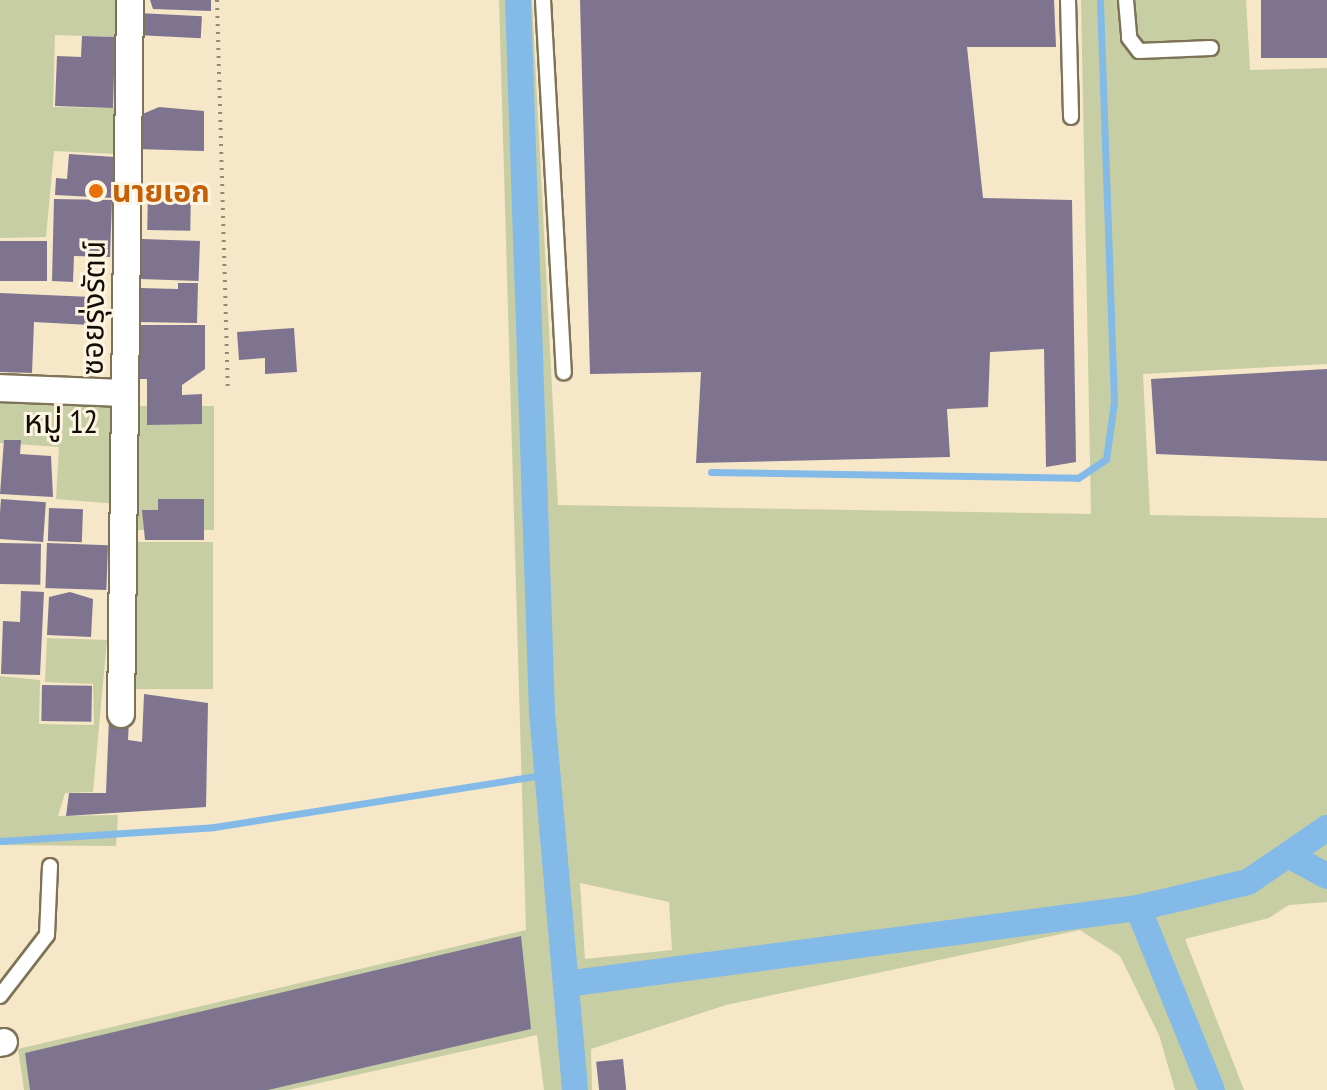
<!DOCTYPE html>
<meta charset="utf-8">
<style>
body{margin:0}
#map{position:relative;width:1327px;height:1090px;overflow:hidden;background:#f5e7c8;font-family:"PT Sans Narrow","Noto Sans Thai",sans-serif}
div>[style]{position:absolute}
.green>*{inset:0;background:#c7cea3;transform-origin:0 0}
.stream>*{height:7px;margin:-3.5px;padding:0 3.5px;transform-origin:3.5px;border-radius:3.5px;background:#83bae8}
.canal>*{height:26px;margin:-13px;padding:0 13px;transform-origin:13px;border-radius:13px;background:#83bae8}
.building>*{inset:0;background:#7e7490;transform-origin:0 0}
.path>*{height:4px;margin-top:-2px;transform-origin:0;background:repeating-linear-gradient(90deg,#928873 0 2px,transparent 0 8px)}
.roads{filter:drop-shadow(2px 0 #7f7357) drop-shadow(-2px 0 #7f7357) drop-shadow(0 2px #7f7357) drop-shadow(0 -2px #7f7357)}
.lane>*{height:14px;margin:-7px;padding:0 7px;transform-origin:7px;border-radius:7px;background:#fff}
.street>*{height:26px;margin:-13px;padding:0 13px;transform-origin:13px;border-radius:13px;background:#fff}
.dots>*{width:22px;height:22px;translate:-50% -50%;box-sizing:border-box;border:4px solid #fdf5e2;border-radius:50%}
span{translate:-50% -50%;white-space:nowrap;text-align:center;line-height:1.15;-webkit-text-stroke:6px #fdf5e2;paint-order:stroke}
.food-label{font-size:30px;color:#c56008;font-weight:700}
.left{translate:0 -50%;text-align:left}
.street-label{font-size:30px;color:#110d04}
.neighbourhood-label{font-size:32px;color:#110d04}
</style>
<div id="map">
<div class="green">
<div style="clip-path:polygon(0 0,119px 0,116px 37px,55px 35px,53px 107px,116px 108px,117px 154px,54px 151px,46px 237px,0 238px)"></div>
<div style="clip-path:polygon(evenodd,499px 0,532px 0,558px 505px,1091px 514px,1081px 0,1246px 0,1250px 70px,1327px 68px,1327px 364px,1143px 374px,1150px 515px,1327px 518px,1327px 902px,1289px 905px,1269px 918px,1185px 939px,1244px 1090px,1175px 1090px,1159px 1035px,1120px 956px,1080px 930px,726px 1005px,591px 1049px,592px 1090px,544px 1090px,537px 1035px,288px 1090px,24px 1090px,18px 1049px,526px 930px,499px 0,580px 883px,669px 902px,672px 950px,585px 959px,580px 883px)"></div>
<div style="clip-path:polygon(0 401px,112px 406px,118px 504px,56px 499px,59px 447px,0 443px)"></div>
<div style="left:134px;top:406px;width:80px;height:124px"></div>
<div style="left:135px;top:542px;width:78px;height:147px"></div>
<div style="clip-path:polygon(47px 638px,107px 640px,93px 792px,65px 793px,58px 816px,118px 815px,116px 846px,0 845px,0 676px,40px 680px,39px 724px,94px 725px,93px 684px,45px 682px)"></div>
</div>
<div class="stream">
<div style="left:711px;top:472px;width:367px;rotate:0.9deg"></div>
<div style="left:1078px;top:478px;width:34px;rotate:-34deg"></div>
<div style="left:1106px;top:459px;width:58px;rotate:-82deg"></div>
<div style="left:1114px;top:402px;width:402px;rotate:-92deg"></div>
<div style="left:0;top:841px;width:214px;rotate:-3.7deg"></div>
<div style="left:214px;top:827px;width:337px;rotate:-9deg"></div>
</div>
<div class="canal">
<div style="left:518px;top:0;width:712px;rotate:88.07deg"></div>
<div style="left:542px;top:712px;width:379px;rotate:85deg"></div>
<div style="left:1288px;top:855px;width:44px;rotate:28.3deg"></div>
<div style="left:1138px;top:908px;width:196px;rotate:67.9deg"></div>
<div style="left:566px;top:984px;width:577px;rotate:-7.57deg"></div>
<div style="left:1138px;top:908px;width:113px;rotate:-13.3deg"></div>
<div style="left:1248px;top:882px;width:96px;rotate:-34.4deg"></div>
</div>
<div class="building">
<div style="clip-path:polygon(150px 0,211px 0,211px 11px,153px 9px)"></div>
<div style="clip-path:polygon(580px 0,1054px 0,1056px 47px,967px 47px,983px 198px,1072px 200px,1076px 462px,1046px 467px,1044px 349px,990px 352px,988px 407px,947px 409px,950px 457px,696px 463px,701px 372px,590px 374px)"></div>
<div style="left:1261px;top:0;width:66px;height:58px"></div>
<div style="left:138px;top:13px;width:64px;height:22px;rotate:3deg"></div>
<div style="clip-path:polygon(82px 36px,115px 37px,113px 108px,55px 106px,57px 56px,81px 57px)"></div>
<div style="clip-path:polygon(159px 107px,204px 111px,204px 151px,136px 149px,138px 116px)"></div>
<div style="clip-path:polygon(69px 154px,115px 157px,113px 198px,55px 195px,56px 178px,67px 179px)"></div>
<div style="left:148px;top:188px;width:43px;height:42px;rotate:1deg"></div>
<div style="clip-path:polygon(54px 199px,112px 200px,110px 257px,74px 256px,73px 282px,52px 281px)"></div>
<div style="left:142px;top:239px;width:58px;height:40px;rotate:2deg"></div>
<div style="left:0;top:241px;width:47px;height:40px"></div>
<div style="clip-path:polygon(178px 283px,198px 283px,197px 323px,139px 322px,140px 288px,178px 289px)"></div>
<div style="clip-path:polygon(0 293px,91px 297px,90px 325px,34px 322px,32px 373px,0 372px)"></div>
<div style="clip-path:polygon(133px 325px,205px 325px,205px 369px,182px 385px,182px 395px,202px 394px,202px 424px,147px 425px,147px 379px,132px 379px)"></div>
<div style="clip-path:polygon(294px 328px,297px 372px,265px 374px,265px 358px,239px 360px,237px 332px)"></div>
<div style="clip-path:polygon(1327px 369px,1327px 461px,1156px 454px,1151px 379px)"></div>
<div style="clip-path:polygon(4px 440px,21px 440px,20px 454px,51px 456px,53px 497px,0 494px)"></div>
<div style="left:1px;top:499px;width:45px;height:40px;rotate:4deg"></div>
<div style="clip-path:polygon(158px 499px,204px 499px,204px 540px,145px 540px,142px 510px,158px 510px)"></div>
<div style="left:49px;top:508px;width:34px;height:33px;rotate:2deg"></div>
<div style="left:0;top:543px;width:41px;height:41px;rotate:1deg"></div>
<div style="left:47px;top:543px;width:61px;height:45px;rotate:2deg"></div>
<div style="clip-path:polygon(21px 591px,44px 592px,40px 675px,1px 674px,3px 621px,20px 622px)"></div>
<div style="clip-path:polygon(70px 592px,93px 599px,91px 637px,47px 635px,49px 597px)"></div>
<div style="left:42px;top:685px;width:50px;height:36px;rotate:1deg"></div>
<div style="clip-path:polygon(144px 694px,208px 703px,206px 807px,66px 816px,69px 793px,106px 793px,109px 718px,129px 720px,128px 740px,142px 742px)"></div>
<div style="clip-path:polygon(521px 936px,531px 1029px,268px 1090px,30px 1090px,25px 1053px)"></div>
<div style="left:623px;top:1059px;width:31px;height:27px;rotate:84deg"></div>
</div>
<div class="path">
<div style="left:217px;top:0;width:386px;rotate:88.4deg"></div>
</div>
<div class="roads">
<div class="lane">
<div style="left:543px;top:0;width:373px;rotate:86.8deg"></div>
<div style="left:1068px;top:0;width:117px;rotate:88.5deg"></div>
<div style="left:1126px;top:0;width:38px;rotate:85deg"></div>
<div style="left:1129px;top:38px;width:16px;rotate:52deg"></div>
<div style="left:1139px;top:51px;width:72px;rotate:-2.4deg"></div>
<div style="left:0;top:996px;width:77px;rotate:-52.4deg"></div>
<div style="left:47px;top:935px;width:69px;rotate:-87.5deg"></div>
</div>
<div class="street">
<div style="left:0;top:388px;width:123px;rotate:2.3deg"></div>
<div style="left:121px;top:714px;width:714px;rotate:-89.28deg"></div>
<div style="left:0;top:1043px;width:4px;rotate:-14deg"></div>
</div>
</div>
<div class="dots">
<div style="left:96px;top:191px;background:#e8710a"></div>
</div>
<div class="food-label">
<span class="left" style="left:112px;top:191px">นายเอก</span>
</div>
<div class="street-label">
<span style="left:93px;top:308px;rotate:-89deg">ซอยรุ่งรัตน์</span>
</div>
<div class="neighbourhood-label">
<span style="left:61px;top:421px">หมู่ 12</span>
</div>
</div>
